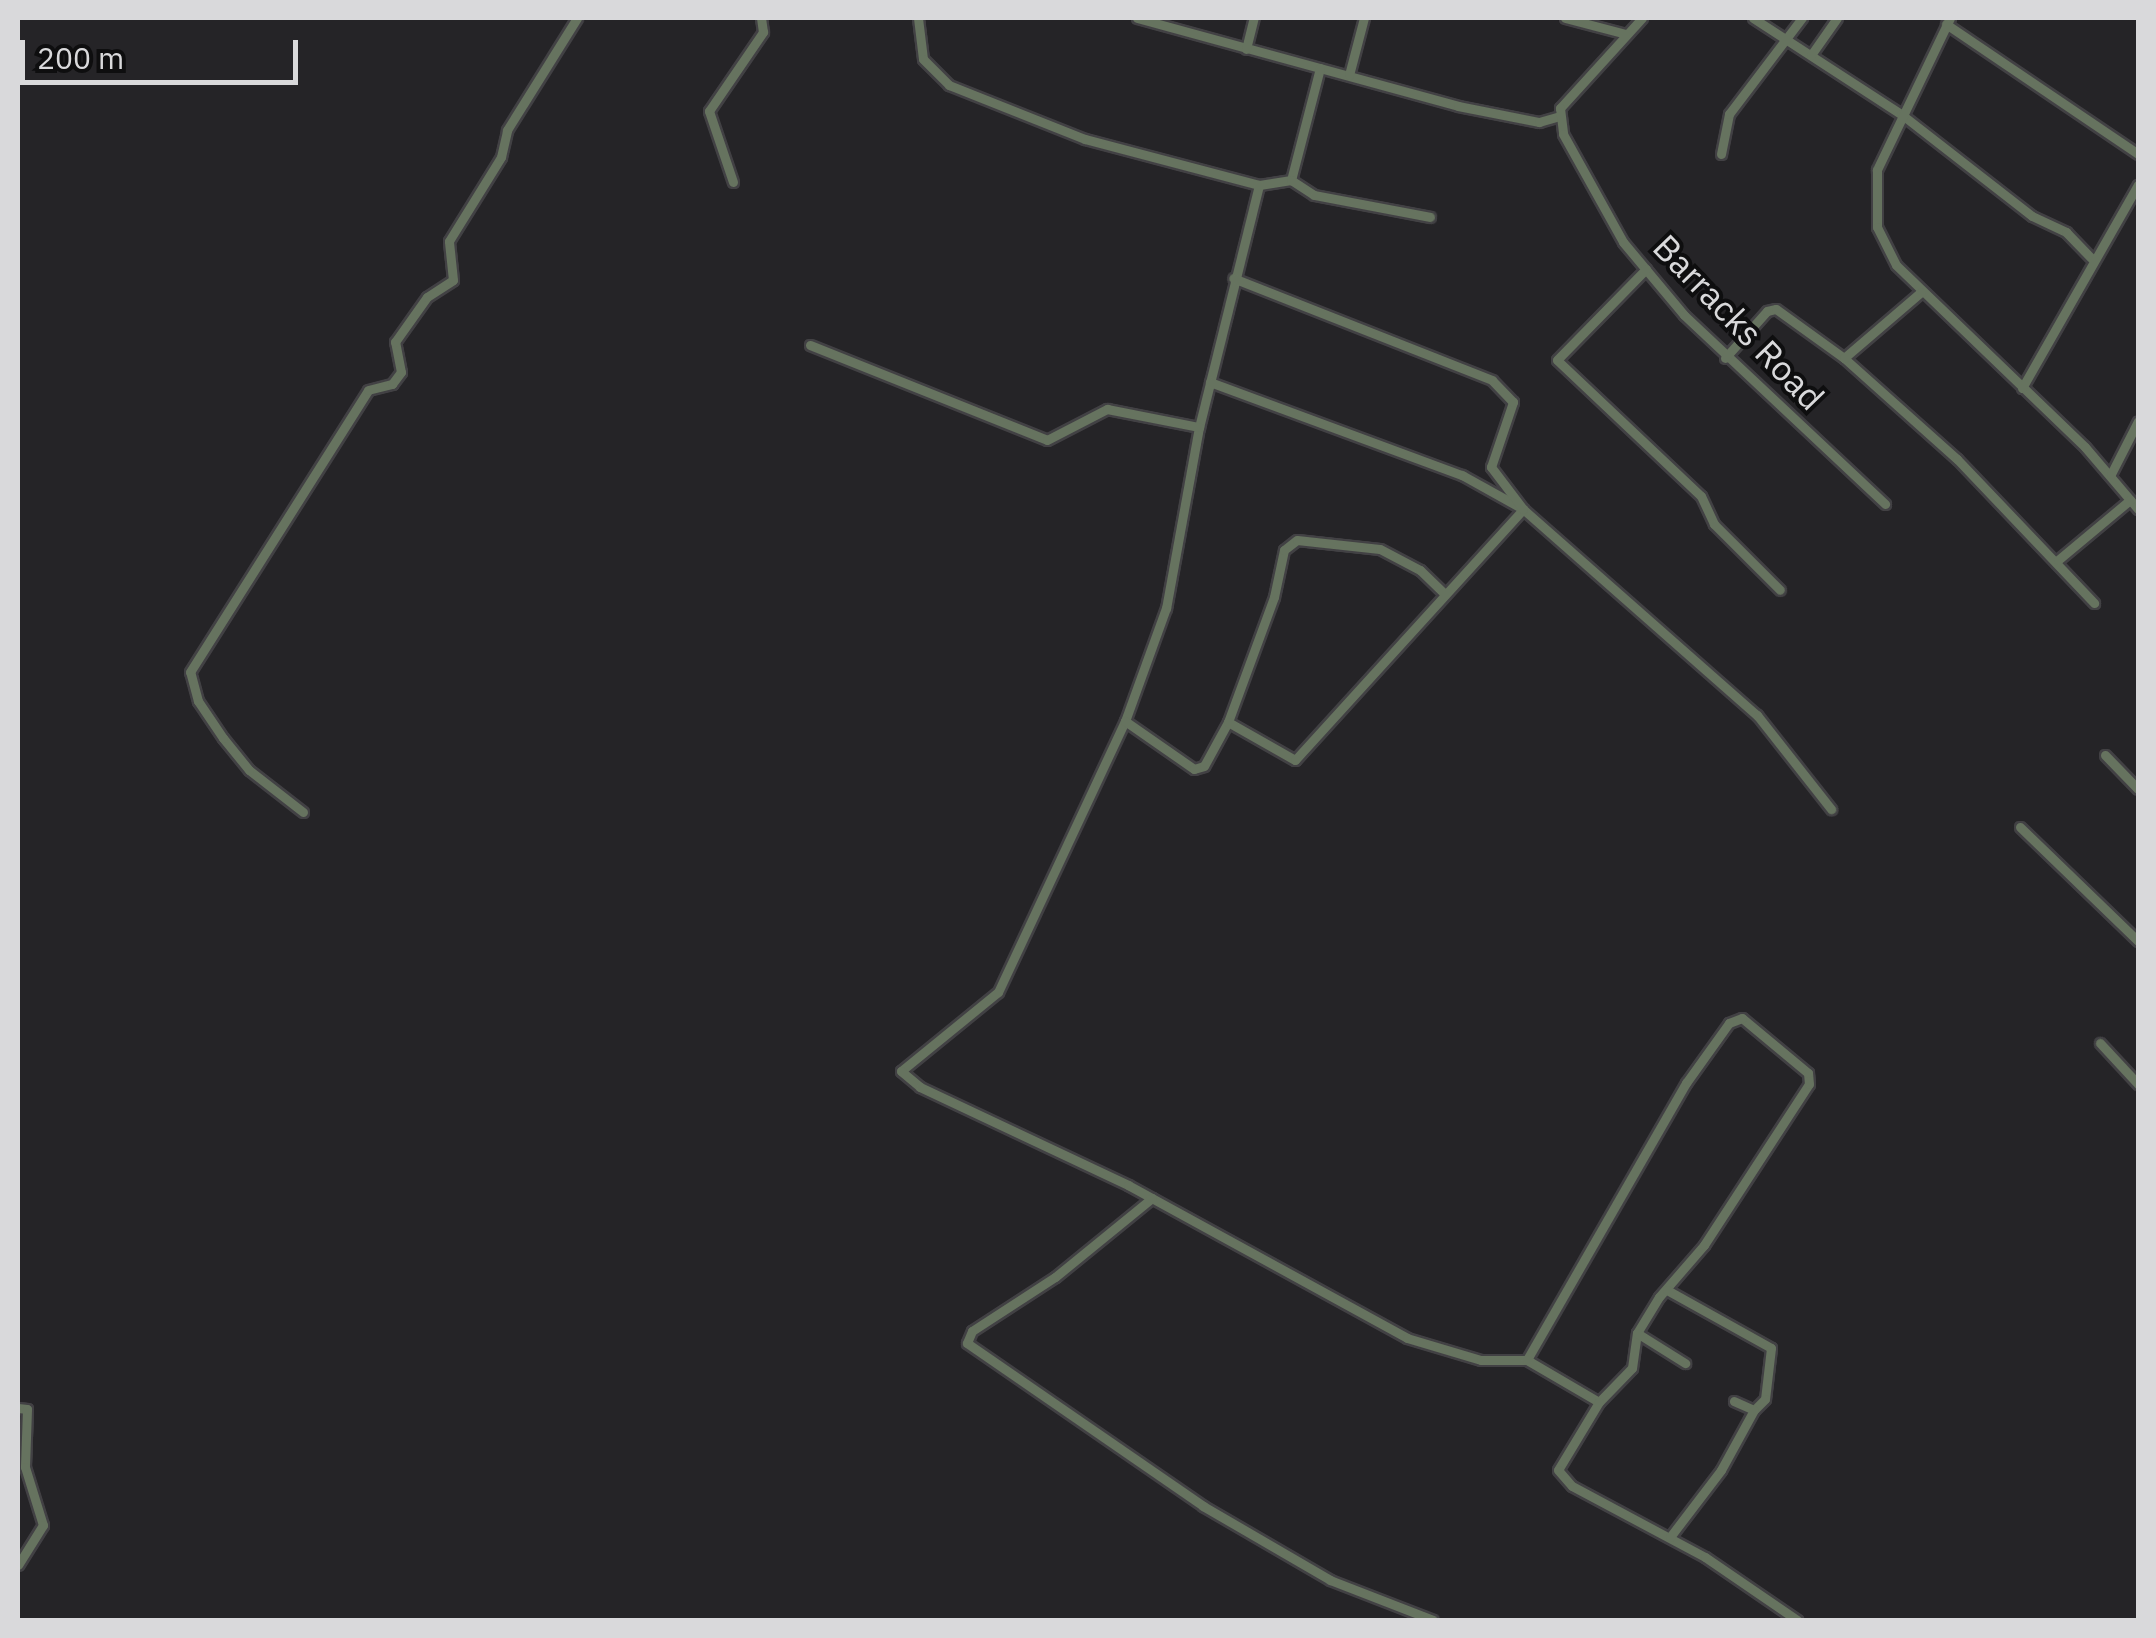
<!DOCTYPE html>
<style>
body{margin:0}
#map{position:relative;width:2156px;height:1638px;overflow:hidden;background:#252427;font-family:"IBM Plex Sans",sans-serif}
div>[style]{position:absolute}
.roads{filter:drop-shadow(2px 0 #424144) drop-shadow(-2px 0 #424144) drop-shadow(0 2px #424144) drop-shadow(0 -2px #424144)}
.street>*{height:9px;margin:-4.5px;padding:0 4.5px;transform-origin:4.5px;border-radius:4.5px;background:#66735f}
span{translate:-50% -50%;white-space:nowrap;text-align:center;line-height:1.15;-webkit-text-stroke:8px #0e0e0f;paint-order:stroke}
.street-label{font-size:35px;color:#d9d9db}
.frame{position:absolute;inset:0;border:20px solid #d9d9db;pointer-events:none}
.scale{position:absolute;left:20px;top:40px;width:278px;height:45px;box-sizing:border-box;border:5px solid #d9d9db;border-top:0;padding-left:12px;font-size:30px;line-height:35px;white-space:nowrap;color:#d9d9db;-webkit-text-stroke:8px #0e0e0f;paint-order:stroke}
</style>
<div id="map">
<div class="roads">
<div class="street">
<div style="left:918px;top:18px;width:41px;rotate:83deg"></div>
<div style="left:923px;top:59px;width:37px;rotate:45deg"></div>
<div style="left:949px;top:85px;width:146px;rotate:21.7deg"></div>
<div style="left:1085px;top:139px;width:180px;rotate:14.8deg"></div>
<div style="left:1137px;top:18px;width:333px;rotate:15.3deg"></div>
<div style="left:1458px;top:106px;width:83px;rotate:11.2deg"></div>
<div style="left:1539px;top:122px;width:19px;rotate:-16deg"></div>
<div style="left:1565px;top:18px;width:63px;rotate:14.7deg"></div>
<div style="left:1642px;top:18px;width:122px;rotate:132.3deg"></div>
<div style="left:1560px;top:108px;width:26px;rotate:83deg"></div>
<div style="left:1563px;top:134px;width:124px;rotate:60.9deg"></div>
<div style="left:1623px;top:242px;width:95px;rotate:50.1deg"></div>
<div style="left:1684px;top:315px;width:276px;rotate:43.2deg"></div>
<div style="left:1753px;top:18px;width:176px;rotate:33deg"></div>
<div style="left:1901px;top:114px;width:166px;rotate:37.9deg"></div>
<div style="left:2032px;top:216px;width:38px;rotate:25deg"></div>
<div style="left:2066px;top:232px;width:36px;rotate:46deg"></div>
<div style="left:1950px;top:18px;width:169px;rotate:115.7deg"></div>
<div style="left:1877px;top:170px;width:57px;rotate:90deg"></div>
<div style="left:1877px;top:227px;width:42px;rotate:63.4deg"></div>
<div style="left:1896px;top:265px;width:262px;rotate:43.9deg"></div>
<div style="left:2085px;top:447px;width:82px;rotate:49.5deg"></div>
<div style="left:1946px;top:24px;width:232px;rotate:34.1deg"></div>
<div style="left:1246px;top:49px;width:32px;rotate:-76deg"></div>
<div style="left:1811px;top:55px;width:45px;rotate:-54.9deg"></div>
<div style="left:1320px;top:68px;width:116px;rotate:104.5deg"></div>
<div style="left:1291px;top:180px;width:32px;rotate:171deg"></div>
<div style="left:1259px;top:185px;width:249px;rotate:103.9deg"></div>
<div style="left:1199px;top:427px;width:184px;rotate:100.3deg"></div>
<div style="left:1166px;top:608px;width:120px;rotate:109.9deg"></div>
<div style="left:1125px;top:721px;width:299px;rotate:115.1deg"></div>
<div style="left:998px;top:992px;width:125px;rotate:140.8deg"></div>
<div style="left:901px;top:1071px;width:25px;rotate:40deg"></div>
<div style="left:920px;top:1087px;width:230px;rotate:25.2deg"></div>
<div style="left:1128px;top:1185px;width:318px;rotate:28.7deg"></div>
<div style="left:1407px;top:1338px;width:77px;rotate:16.6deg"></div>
<div style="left:1481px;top:1360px;width:46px"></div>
<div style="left:1527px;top:1360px;width:83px;rotate:30.3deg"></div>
<div style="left:1599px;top:1402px;width:47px;rotate:-45.9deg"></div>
<div style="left:1632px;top:1368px;width:35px;rotate:-82deg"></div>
<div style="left:1637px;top:1333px;width:42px;rotate:-58.6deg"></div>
<div style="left:1659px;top:1297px;width:69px;rotate:-49.1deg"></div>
<div style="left:1704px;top:1245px;width:192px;rotate:-56.9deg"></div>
<div style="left:1809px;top:1084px;width:11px;rotate:-95deg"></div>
<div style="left:1808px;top:1073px;width:86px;rotate:-140.2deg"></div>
<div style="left:1742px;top:1018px;width:14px;rotate:159deg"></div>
<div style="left:1729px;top:1023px;width:74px;rotate:125.6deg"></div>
<div style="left:1686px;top:1083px;width:319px;rotate:119.9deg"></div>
<div style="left:1349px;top:75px;width:59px;rotate:-75.3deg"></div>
<div style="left:1721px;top:154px;width:41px;rotate:-78.7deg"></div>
<div style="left:1729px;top:114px;width:121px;rotate:-52.8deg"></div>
<div style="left:1291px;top:180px;width:27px;rotate:33deg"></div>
<div style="left:1314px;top:195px;width:118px;rotate:10.7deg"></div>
<div style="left:733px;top:182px;width:75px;rotate:-108.7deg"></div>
<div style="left:709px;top:111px;width:96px;rotate:-55.6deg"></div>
<div style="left:763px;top:32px;width:14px;rotate:-98deg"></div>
<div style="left:1646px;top:269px;width:127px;rotate:134.4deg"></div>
<div style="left:1557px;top:360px;width:198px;rotate:43.4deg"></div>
<div style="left:1701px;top:496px;width:31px;rotate:65deg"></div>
<div style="left:1714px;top:524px;width:93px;rotate:45deg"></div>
<div style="left:810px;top:345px;width:255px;rotate:21.8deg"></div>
<div style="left:1047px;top:440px;width:68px;rotate:-27.3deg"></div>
<div style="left:1107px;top:409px;width:94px;rotate:11.1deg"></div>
<div style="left:1725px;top:358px;width:63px;rotate:-48.2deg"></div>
<div style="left:1767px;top:311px;width:9px;rotate:-13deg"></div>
<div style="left:1776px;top:309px;width:84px;rotate:35.8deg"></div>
<div style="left:1844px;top:358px;width:152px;rotate:41.8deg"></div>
<div style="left:1957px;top:459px;width:199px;rotate:46.4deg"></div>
<div style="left:1844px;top:358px;width:101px;rotate:-40.6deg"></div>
<div style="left:1210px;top:382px;width:269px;rotate:20.3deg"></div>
<div style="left:1462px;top:475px;width:70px;rotate:29.1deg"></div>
<div style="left:1523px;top:509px;width:312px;rotate:41.4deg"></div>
<div style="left:1757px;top:715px;width:120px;rotate:51.8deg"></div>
<div style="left:2022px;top:388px;width:234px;rotate:-60.3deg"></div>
<div style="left:2111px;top:474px;width:59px;rotate:-63deg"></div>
<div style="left:2058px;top:560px;width:94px;rotate:-39.8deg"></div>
<div style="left:1125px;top:721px;width:84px;rotate:34.8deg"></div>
<div style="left:1194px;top:769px;width:10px;rotate:-17deg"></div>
<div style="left:1204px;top:766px;width:50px;rotate:-61.4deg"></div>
<div style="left:1228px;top:722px;width:133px;rotate:-69.8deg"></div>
<div style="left:1274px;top:597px;width:48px;rotate:-78deg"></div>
<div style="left:1284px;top:550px;width:16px;rotate:-38deg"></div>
<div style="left:1297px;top:540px;width:83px;rotate:6.2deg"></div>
<div style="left:1380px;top:549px;width:45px;rotate:27.7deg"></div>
<div style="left:1420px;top:570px;width:33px;rotate:44deg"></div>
<div style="left:1228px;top:722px;width:77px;rotate:29.6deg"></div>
<div style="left:1295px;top:760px;width:339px;rotate:-47.7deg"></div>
<div style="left:1523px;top:509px;width:53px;rotate:-127.3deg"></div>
<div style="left:1491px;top:467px;width:69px;rotate:-71.3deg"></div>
<div style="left:1513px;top:402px;width:30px;rotate:-134deg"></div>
<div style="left:1492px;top:380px;width:278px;rotate:-158.5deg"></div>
<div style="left:2105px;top:755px;width:47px;rotate:45.9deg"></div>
<div style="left:303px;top:812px;width:68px;rotate:-142.1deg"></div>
<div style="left:249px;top:770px;width:41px;rotate:-129.1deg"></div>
<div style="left:223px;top:738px;width:45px;rotate:-124deg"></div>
<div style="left:198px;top:701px;width:30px;rotate:-105deg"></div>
<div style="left:190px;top:672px;width:333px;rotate:-57.7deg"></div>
<div style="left:368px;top:390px;width:25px;rotate:-14deg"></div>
<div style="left:392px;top:384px;width:15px;rotate:-53deg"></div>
<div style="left:401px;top:372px;width:31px;rotate:-101deg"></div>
<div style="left:395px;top:342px;width:55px;rotate:-54.6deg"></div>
<div style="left:427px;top:297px;width:31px;rotate:-33deg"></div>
<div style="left:453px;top:280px;width:39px;rotate:-96deg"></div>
<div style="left:449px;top:241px;width:99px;rotate:-58.2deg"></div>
<div style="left:501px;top:157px;width:28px;rotate:-77deg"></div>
<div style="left:507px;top:130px;width:132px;rotate:-58deg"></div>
<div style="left:2020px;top:827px;width:164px;rotate:44deg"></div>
<div style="left:2100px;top:1043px;width:56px;rotate:47.2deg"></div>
<div style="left:1152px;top:1198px;width:125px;rotate:140.8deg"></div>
<div style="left:1055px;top:1277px;width:99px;rotate:147deg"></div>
<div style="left:972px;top:1331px;width:13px;rotate:113deg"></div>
<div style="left:967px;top:1343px;width:287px;rotate:34.6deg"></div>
<div style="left:1203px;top:1506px;width:147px;rotate:30.2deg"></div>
<div style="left:1330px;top:1580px;width:110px;rotate:21.2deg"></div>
<div style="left:1667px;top:1290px;width:119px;rotate:29.1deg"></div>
<div style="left:1771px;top:1348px;width:51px;rotate:96.7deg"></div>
<div style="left:1765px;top:1399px;width:16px;rotate:135deg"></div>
<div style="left:1754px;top:1410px;width:22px;rotate:-156deg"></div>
<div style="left:1637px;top:1333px;width:57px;rotate:32deg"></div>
<div style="left:1599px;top:1402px;width:79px;rotate:121.1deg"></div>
<div style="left:1558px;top:1470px;width:21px;rotate:49deg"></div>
<div style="left:1572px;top:1486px;width:151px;rotate:28.1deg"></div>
<div style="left:1705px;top:1557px;width:112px;rotate:34.4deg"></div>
<div style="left:18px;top:1408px;width:9px;rotate:6deg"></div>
<div style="left:27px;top:1409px;width:58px;rotate:92deg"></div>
<div style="left:25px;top:1467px;width:61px;rotate:72.8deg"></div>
<div style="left:43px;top:1525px;width:47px;rotate:122deg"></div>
<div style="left:1670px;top:1537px;width:84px;rotate:-52.7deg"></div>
<div style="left:1721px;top:1470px;width:68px;rotate:-61.2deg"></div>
</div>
</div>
<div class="street-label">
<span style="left:1739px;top:322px;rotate:46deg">Barracks Road</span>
</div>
<div class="frame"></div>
<div class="scale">200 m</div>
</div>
